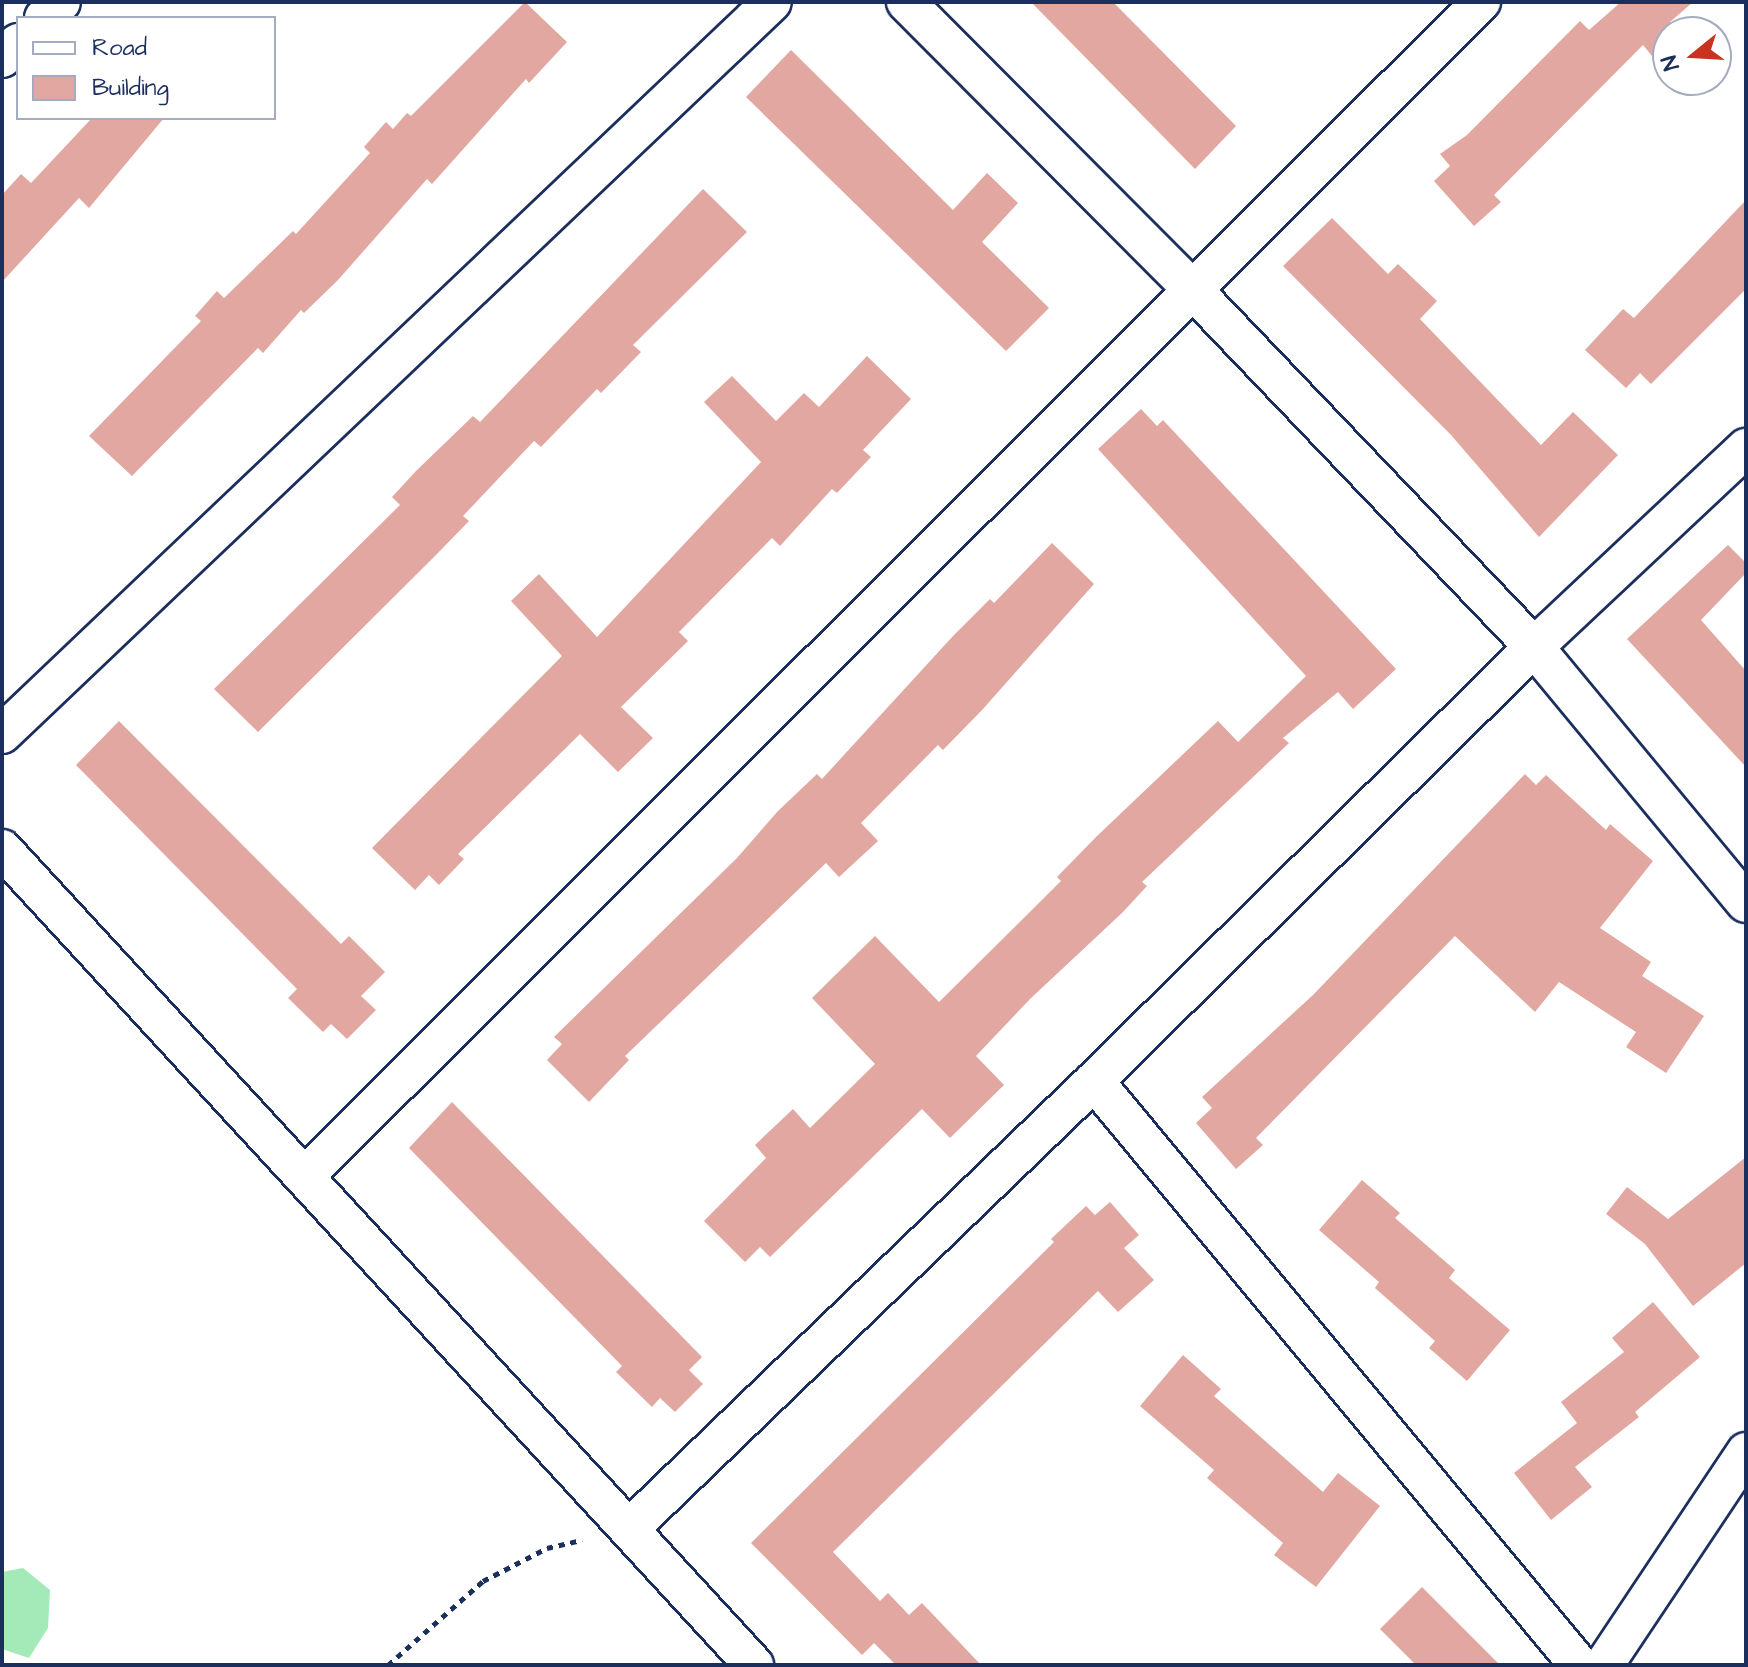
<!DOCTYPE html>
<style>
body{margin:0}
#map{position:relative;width:1748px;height:1667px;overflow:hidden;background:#fff;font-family:"Architects Daughter",sans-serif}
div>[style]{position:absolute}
.green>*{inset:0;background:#a3eab8}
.building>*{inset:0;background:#e1a7a0}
.path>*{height:5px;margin-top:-2.5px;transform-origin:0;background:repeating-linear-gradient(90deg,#1b2f5e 0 6px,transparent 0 12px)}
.roads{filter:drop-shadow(2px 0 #1b2f5e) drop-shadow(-2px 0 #1b2f5e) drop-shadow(0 2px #1b2f5e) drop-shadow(0 -2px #1b2f5e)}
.minor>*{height:38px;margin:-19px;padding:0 19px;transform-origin:19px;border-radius:19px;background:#fff}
span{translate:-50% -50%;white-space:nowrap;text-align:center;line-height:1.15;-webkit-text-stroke:7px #fff;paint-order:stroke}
.frame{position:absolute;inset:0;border:4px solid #1b2f5e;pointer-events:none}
.legend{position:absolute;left:16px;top:16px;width:260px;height:104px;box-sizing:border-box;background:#fff;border:2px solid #a4acbf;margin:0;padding:10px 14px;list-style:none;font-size:24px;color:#1b2f5e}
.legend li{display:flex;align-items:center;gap:16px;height:40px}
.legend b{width:40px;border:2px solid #a4acbf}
.north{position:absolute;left:1652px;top:16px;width:80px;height:80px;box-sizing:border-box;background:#fff;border:2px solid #a4acbf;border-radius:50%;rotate:252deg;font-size:22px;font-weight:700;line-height:32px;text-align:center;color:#1b2f5e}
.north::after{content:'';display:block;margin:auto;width:28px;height:36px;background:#c8321e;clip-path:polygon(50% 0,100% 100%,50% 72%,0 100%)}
</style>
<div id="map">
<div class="green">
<div style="clip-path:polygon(23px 1568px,50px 1590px,48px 1628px,29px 1658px,2px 1649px,2px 1572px)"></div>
</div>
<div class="building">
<div style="clip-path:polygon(525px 2px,567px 42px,529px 83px,526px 79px,432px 184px,427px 179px,338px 280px,304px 313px,301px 310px,263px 353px,258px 348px,132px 476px,89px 436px,201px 321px,195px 316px,217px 291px,224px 298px,293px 231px,296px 234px,370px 153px,364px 147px,386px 122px,393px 129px,407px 113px,411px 116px)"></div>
<div style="clip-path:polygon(1031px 2px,1113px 2px,1236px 126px,1195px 169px)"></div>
<div style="clip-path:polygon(1621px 2px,1693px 2px,1670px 22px,1678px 32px,1668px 32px,1668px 42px,1652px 56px,1643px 45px,1494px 195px,1501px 202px,1474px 226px,1434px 181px,1450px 166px,1440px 154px,1467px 135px,1580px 21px,1589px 30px)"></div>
<div style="clip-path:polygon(791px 50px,953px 210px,987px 173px,1018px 203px,982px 242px,1049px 308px,1006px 351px,746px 97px)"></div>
<div style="clip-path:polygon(92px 118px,164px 118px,89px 208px,79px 198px,2px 282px,2px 195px,21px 174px,31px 183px)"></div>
<div style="clip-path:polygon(703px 189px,747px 232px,633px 345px,641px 352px,601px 393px,597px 389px,541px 447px,534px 441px,463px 516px,469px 521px,435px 556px,258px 732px,214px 689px,400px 505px,392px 497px,416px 471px,473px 416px,480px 422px)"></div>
<div style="clip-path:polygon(1746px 200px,1746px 289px,1651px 384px,1640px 373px,1626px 388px,1585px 350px,1623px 309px,1634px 318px)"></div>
<div style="clip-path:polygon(1332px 218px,1388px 274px,1398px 264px,1437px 301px,1420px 319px,1541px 445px,1573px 412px,1618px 455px,1539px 537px,1451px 435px,1283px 266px)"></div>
<div style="clip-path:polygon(867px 356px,911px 399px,863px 450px,871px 457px,837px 493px,832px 489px,780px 546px,772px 538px,679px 632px,688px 641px,621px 707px,653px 738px,618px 772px,580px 734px,458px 854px,464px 859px,439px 885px,429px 875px,415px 890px,372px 848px,562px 656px,511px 601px,539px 574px,597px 637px,761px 462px,704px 402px,732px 376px,776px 421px,804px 393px,819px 407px)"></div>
<div style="clip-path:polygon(1141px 409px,1157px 426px,1163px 420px,1396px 669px,1353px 709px,1338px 692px,1283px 738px,1289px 743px,1142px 882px,1147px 886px,1123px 912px,1030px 999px,976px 1056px,1004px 1085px,950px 1138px,922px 1109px,770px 1257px,760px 1247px,745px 1262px,704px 1221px,766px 1158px,755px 1145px,793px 1109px,810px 1128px,875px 1064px,812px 998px,875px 936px,939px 1002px,1061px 881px,1057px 877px,1096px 837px,1218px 721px,1238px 742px,1306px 676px,1098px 449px)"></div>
<div style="clip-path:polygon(1052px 543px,1094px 584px,983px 709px,943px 750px,938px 745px,861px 823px,878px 841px,839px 877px,826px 863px,625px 1056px,629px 1060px,589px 1102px,547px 1060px,562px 1044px,554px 1037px,737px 858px,778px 811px,817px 774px,822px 779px,953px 636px,990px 599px,994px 603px)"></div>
<div style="clip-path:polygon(1728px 545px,1746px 563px,1746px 573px,1701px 620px,1746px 671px,1746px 767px,1627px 639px)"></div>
<div style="clip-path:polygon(119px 721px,341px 944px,349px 936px,385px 972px,361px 996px,376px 1010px,347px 1039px,331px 1024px,323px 1032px,288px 998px,297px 989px,76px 765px)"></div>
<div style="clip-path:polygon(1525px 774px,1536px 785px,1546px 775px,1606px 830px,1610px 824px,1653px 861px,1600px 928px,1651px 962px,1642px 976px,1704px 1016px,1666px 1073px,1626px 1047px,1636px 1032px,1559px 982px,1535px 1012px,1455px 936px,1256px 1138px,1263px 1145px,1236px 1169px,1196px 1123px,1212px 1108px,1202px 1097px,1313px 995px)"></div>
<div style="clip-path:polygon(452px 1102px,702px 1357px,689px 1370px,703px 1384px,675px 1412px,660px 1398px,652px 1407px,616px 1372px,622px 1366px,409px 1148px)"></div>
<div style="clip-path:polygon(1746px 1157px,1746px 1263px,1693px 1306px,1645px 1244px,1606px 1214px,1627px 1187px,1668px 1219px)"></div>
<div style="clip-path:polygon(1362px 1180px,1400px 1213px,1395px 1218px,1455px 1270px,1449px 1278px,1510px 1330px,1467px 1381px,1429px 1348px,1435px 1341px,1375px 1288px,1379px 1282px,1319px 1230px)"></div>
<div style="clip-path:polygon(1110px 1202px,1139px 1235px,1124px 1248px,1154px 1280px,1118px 1312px,1098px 1291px,833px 1552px,880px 1601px,888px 1593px,909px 1615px,922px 1603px,981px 1665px,896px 1665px,874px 1643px,862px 1655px,751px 1543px,1054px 1242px,1051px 1239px,1086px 1206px,1095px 1215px)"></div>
<div style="clip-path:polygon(1653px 1302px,1700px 1357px,1635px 1412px,1639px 1417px,1575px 1467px,1592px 1487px,1551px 1520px,1514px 1473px,1577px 1423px,1561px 1402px,1624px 1352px,1612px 1338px)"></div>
<div style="clip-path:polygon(1183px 1355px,1221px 1389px,1214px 1396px,1323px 1492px,1338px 1473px,1380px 1506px,1316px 1587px,1274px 1555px,1283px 1543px,1207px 1478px,1214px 1470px,1140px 1406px)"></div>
<div style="clip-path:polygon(1422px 1587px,1500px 1665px,1416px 1665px,1380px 1629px)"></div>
</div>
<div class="path">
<div style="left:388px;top:1665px;width:127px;rotate:-41.5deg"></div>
<div style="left:483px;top:1581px;width:72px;rotate:-27.3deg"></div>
<div style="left:547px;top:1548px;width:36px;rotate:-13deg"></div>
</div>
<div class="roads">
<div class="minor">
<div style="left:906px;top:2px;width:405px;rotate:45.1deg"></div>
<div style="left:1192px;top:289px;width:495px;rotate:46.3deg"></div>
<div style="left:1534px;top:647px;width:332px;rotate:50.4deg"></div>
<div style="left:44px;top:18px;width:23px;rotate:-43deg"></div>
<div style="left:2px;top:58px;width:22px;rotate:-43deg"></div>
<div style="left:2px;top:734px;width:1062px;rotate:-43.55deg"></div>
<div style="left:2px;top:849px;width:1110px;rotate:47.34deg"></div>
<div style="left:1094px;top:1081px;width:759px;rotate:50.29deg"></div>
<div style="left:304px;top:1177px;width:1663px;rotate:-44.95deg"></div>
<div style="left:629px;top:1529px;width:646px;rotate:-43.93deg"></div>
<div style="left:1094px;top:1081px;width:618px;rotate:-44.61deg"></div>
<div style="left:1534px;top:647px;width:291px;rotate:-43.2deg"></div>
<div style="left:1604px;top:1665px;width:256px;rotate:-56.3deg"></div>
</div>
</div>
<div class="frame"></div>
<ul class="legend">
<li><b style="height:10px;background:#fff"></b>Road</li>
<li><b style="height:22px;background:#e1a7a0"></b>Building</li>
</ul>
<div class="north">N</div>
</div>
